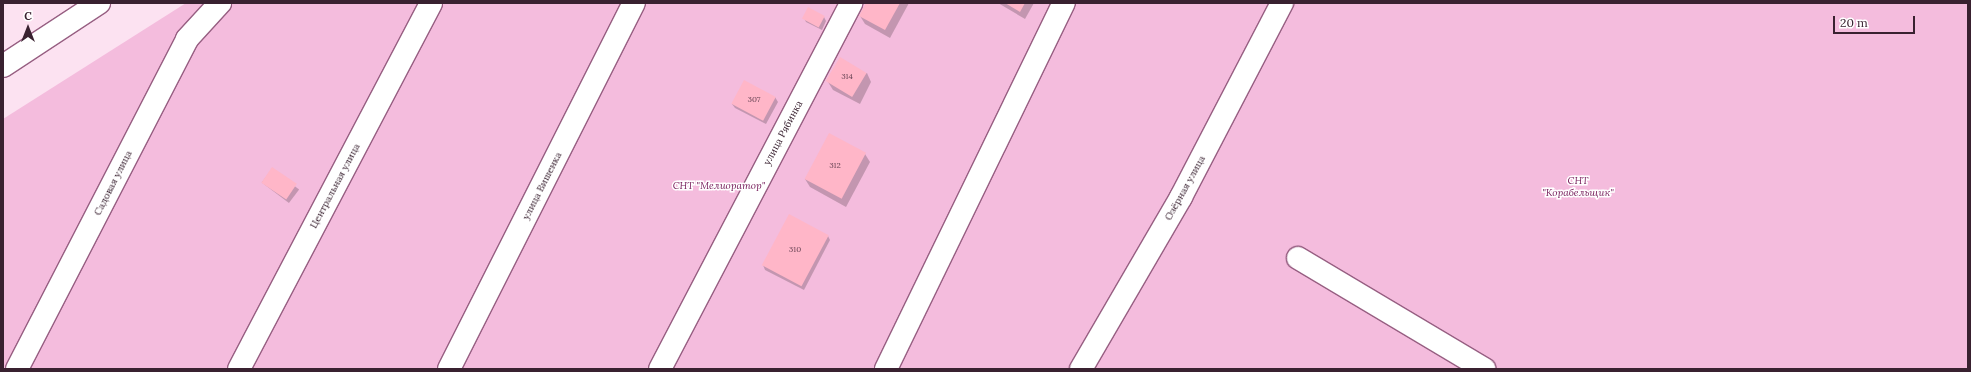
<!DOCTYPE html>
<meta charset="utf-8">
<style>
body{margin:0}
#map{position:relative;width:1971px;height:372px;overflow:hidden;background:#fce2f1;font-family:Lora,serif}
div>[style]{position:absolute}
.green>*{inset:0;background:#f4bcdd}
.shadow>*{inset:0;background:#0003;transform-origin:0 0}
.building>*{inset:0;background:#ffb6c8;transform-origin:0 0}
.roads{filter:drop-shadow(1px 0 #975f82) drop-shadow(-1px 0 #975f82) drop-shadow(0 1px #975f82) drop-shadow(0 -1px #975f82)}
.minor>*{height:22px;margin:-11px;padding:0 11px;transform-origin:11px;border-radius:11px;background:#fff}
span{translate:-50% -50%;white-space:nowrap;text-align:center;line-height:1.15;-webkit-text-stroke:3px #fff;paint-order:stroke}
.number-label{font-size:8px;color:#6a4656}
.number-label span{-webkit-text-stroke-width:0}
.street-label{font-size:10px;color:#392130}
.park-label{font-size:10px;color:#78205d;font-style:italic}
.frame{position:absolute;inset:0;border:4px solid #392130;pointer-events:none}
.north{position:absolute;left:8px;top:8px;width:40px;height:40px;-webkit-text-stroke:3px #fff;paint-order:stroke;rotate:0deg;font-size:11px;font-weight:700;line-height:16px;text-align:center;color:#392130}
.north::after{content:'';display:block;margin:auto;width:14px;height:18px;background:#392130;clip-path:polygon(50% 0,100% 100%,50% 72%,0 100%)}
.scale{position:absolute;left:1833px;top:16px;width:82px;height:18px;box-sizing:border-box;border:2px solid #392130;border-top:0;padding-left:5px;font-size:12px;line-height:14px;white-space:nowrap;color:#392130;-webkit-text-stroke:3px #fff;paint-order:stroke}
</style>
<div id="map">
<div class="green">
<div style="clip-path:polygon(186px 3px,1968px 3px,1968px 369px,3px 369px,3px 119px)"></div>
</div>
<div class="shadow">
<div style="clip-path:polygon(867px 3px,909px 3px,890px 38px,865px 24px,860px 16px)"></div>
<div style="clip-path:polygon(998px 3px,1034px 3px,1025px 19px)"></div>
<div style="clip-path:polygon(824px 17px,826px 21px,822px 30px,806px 22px,804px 18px)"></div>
<div style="clip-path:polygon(867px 73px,871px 82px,860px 104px,833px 90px,828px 82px)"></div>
<div style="clip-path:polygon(775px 97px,778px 102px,766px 124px,735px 108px,732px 104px)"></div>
<div style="clip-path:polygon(865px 154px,870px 162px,846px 207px,810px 187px,805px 179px)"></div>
<div style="left:272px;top:169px;width:34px;height:17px;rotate:37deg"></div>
<div style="clip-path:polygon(828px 236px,830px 240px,804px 290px,765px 270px,763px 265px)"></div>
</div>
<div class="building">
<div style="clip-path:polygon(866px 3px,900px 3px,885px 30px,859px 16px)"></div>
<div style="clip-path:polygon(1005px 3px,1025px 3px,1020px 12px)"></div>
<div style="left:808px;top:7px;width:19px;height:13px;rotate:28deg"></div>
<div style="left:840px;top:57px;width:31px;height:28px;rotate:31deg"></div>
<div style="left:744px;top:80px;width:36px;height:27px;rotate:28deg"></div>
<div style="left:829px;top:133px;width:42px;height:52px;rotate:28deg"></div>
<div style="left:272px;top:167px;width:30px;height:19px;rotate:34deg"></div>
<div style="left:789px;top:214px;width:45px;height:58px;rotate:28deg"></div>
</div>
<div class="roads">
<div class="minor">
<div style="left:3px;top:66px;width:115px;rotate:-33.3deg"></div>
<div style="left:1298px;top:258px;width:217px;rotate:30.8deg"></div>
<div style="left:17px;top:369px;width:371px;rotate:-62.7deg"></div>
<div style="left:187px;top:39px;width:49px;rotate:-47.5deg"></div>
<div style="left:239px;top:369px;width:413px;rotate:-62.3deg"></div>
<div style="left:449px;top:369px;width:410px;rotate:-63.2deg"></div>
<div style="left:660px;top:369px;width:413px;rotate:-62.4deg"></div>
<div style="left:886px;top:369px;width:407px;rotate:-64.1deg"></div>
<div style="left:1081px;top:369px;width:199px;rotate:-59.8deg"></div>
<div style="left:1181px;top:197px;width:219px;rotate:-62.5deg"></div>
</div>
</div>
<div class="number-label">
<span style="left:847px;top:77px">314</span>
<span style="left:754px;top:100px">307</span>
<span style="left:835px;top:166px">312</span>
<span style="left:795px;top:250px">310</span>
</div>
<div class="street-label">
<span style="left:783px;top:133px;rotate:-62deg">улица Рябинка</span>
<span style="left:113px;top:183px;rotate:-63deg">Садовая улица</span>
<span style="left:335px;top:186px;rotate:-62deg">Центральная улица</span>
<span style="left:542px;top:186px;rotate:-63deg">улица Вишенка</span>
<span style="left:1185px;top:188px;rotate:-61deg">Озёрная улица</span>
</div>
<div class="park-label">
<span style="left:1578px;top:186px">СНТ<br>"Корабельщик"</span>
<span style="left:719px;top:186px">СНТ "Мелиоратор"</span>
</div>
<div class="frame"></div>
<div class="north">С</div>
<div class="scale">20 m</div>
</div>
